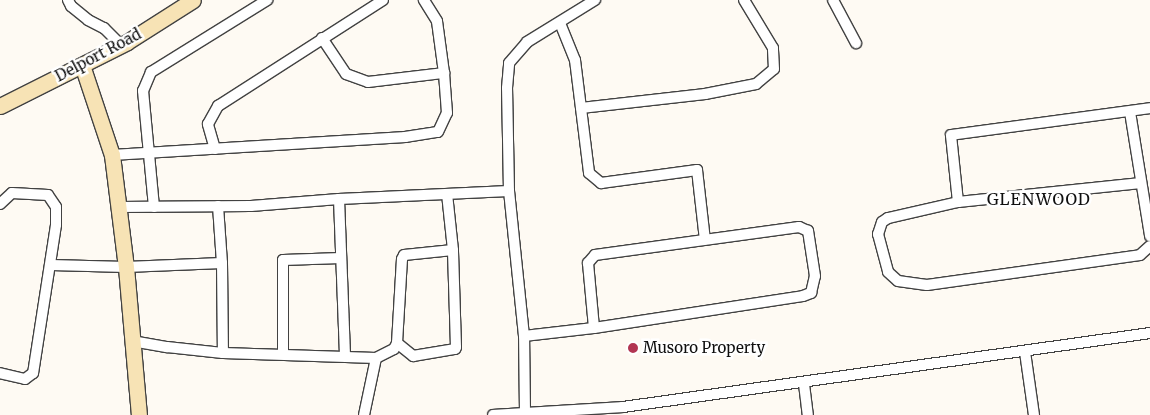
<!DOCTYPE html>
<style>
body{margin:0}
#map{position:relative;width:1150px;height:415px;overflow:hidden;background:#fefaf3;font-family:Merriweather,serif}
div>[style]{position:absolute}
.roads{filter:drop-shadow(1px 0 #424242) drop-shadow(-1px 0 #424242) drop-shadow(0 1px #424242) drop-shadow(0 -1px #424242)}
.street>*{height:10px;margin:-5px;padding:0 5px;transform-origin:5px;border-radius:5px;background:#fff}
.secondary>*{height:15px;margin:-7.5px;padding:0 7.5px;transform-origin:7.5px;border-radius:7.5px;background:#f7e3b5}
.dots>*{width:14px;height:14px;translate:-50% -50%;box-sizing:border-box;border:2px solid #fff;border-radius:50%}
span{translate:-50% -50%;white-space:nowrap;text-align:center;line-height:1.15;-webkit-text-stroke:5px #fff;paint-order:stroke}
.street-label{font-size:15px;color:#0f0f0f}
.poi-label{font-size:15px;color:#0f0f0f}
.left{translate:0 -50%;text-align:left}
.neighbourhood-label{font-size:16px;color:#0f0f0f;letter-spacing:1px}
</style>
<div id="map">
<div class="roads">
<div class="street">
<div style="left:68px;top:0;width:7px;rotate:63deg"></div>
<div style="left:71px;top:6px;width:22px;rotate:39deg"></div>
<div style="left:88px;top:20px;width:18px;rotate:27deg"></div>
<div style="left:104px;top:28px;width:24px;rotate:45deg"></div>
<div style="left:833px;top:0;width:49px;rotate:61.9deg"></div>
<div style="left:560px;top:23px;width:40px;rotate:68deg"></div>
<div style="left:575px;top:60px;width:114px;rotate:82.9deg"></div>
<div style="left:589px;top:173px;width:16px;rotate:40deg"></div>
<div style="left:601px;top:183px;width:97px;rotate:-7.7deg"></div>
<div style="left:697px;top:170px;width:70px;rotate:83.5deg"></div>
<div style="left:322px;top:38px;width:43px;rotate:56.3deg"></div>
<div style="left:346px;top:74px;width:23px;rotate:20deg"></div>
<div style="left:368px;top:82px;width:77px;rotate:-6.8deg"></div>
<div style="left:581px;top:108px;width:125px;rotate:-6.4deg"></div>
<div style="left:705px;top:94px;width:52px;rotate:-11.1deg"></div>
<div style="left:756px;top:84px;width:23px;rotate:-40deg"></div>
<div style="left:774px;top:69px;width:21px;rotate:-93deg"></div>
<div style="left:773px;top:48px;width:56px;rotate:-121.1deg"></div>
<div style="left:1130px;top:112px;width:126px;rotate:80.8deg"></div>
<div style="left:215px;top:149px;width:26px;rotate:-106deg"></div>
<div style="left:208px;top:124px;width:21px;rotate:-61deg"></div>
<div style="left:218px;top:106px;width:196px;rotate:-32.7deg"></div>
<div style="left:112px;top:155px;width:294px;rotate:-3.5deg"></div>
<div style="left:405px;top:137px;width:33px;rotate:-9deg"></div>
<div style="left:438px;top:132px;width:21px;rotate:-65deg"></div>
<div style="left:447px;top:113px;width:40px;rotate:-94.3deg"></div>
<div style="left:444px;top:73px;width:52px;rotate:-97.7deg"></div>
<div style="left:437px;top:21px;width:25px;rotate:-122deg"></div>
<div style="left:1141px;top:183px;width:184px;rotate:174.1deg"></div>
<div style="left:958px;top:202px;width:72px;rotate:167.1deg"></div>
<div style="left:888px;top:218px;width:7px;rotate:146deg"></div>
<div style="left:882px;top:222px;width:13px;rotate:108deg"></div>
<div style="left:878px;top:234px;width:39px;rotate:75deg"></div>
<div style="left:888px;top:272px;width:13px;rotate:42deg"></div>
<div style="left:898px;top:281px;width:29px;rotate:8deg"></div>
<div style="left:927px;top:285px;width:215px;rotate:-8deg"></div>
<div style="left:1140px;top:255px;width:13px;rotate:-42deg"></div>
<div style="left:339px;top:199px;width:157px;rotate:87.8deg"></div>
<div style="left:958px;top:202px;width:67px;rotate:-96deg"></div>
<div style="left:951px;top:135px;width:201px;rotate:-7.7deg"></div>
<div style="left:0;top:204px;width:16px;rotate:-43deg"></div>
<div style="left:12px;top:193px;width:36px;rotate:3deg"></div>
<div style="left:48px;top:195px;width:14px;rotate:56deg"></div>
<div style="left:56px;top:207px;width:18px;rotate:90deg"></div>
<div style="left:56px;top:225px;width:150px;rotate:98.8deg"></div>
<div style="left:33px;top:373px;width:10px;rotate:143deg"></div>
<div style="left:25px;top:379px;width:26px;rotate:-167deg"></div>
<div style="left:218px;top:206px;width:57px;rotate:86deg"></div>
<div style="left:222px;top:263px;width:90px;rotate:89.4deg"></div>
<div style="left:119px;top:207px;width:132px;rotate:-0.4deg"></div>
<div style="left:251px;top:206px;width:88px;rotate:-4.5deg"></div>
<div style="left:339px;top:199px;width:170px;rotate:-2.7deg"></div>
<div style="left:154px;top:207px;width:117px;rotate:-95.4deg"></div>
<div style="left:143px;top:91px;width:21px;rotate:-67deg"></div>
<div style="left:151px;top:72px;width:137px;rotate:-31.8deg"></div>
<div style="left:51px;top:265px;width:75px;rotate:1.5deg"></div>
<div style="left:126px;top:267px;width:96px;rotate:-2.4deg"></div>
<div style="left:524px;top:336px;width:70px;rotate:-6.5deg"></div>
<div style="left:594px;top:328px;width:211px;rotate:-8.7deg"></div>
<div style="left:803px;top:296px;width:9px;rotate:-21deg"></div>
<div style="left:811px;top:293px;width:17px;rotate:-77deg"></div>
<div style="left:815px;top:276px;width:46px;rotate:-98.8deg"></div>
<div style="left:808px;top:231px;width:10px;rotate:-156deg"></div>
<div style="left:799px;top:227px;width:206px;rotate:172.2deg"></div>
<div style="left:595px;top:255px;width:11px;rotate:131deg"></div>
<div style="left:588px;top:263px;width:65px;rotate:84.7deg"></div>
<div style="left:132px;top:341px;width:36px;rotate:10deg"></div>
<div style="left:167px;top:347px;width:56px;rotate:6.1deg"></div>
<div style="left:223px;top:353px;width:153px;rotate:1.9deg"></div>
<div style="left:376px;top:358px;width:20px;rotate:-27deg"></div>
<div style="left:394px;top:349px;width:7px;rotate:-63deg"></div>
<div style="left:397px;top:343px;width:84px;rotate:-86.6deg"></div>
<div style="left:402px;top:259px;width:4px;rotate:-63deg"></div>
<div style="left:404px;top:255px;width:49px;rotate:-5.8deg"></div>
<div style="left:397px;top:343px;width:21px;rotate:39deg"></div>
<div style="left:413px;top:356px;width:43px;rotate:-9.5deg"></div>
<div style="left:455px;top:349px;width:2px;rotate:-63deg"></div>
<div style="left:456px;top:347px;width:97px;rotate:-91.8deg"></div>
<div style="left:453px;top:250px;width:56px;rotate:-96.1deg"></div>
<div style="left:1025px;top:352px;width:64px;rotate:81.9deg"></div>
<div style="left:283px;top:353px;width:93px;rotate:-90deg"></div>
<div style="left:283px;top:260px;width:58px;rotate:-2deg"></div>
<div style="left:804px;top:384px;width:31px;rotate:83deg"></div>
<div style="left:525px;top:413px;width:77px;rotate:-90.7deg"></div>
<div style="left:524px;top:336px;width:146px;rotate:-95.9deg"></div>
<div style="left:509px;top:191px;width:103px;rotate:-91.1deg"></div>
<div style="left:507px;top:88px;width:25px;rotate:-85deg"></div>
<div style="left:509px;top:63px;width:28px;rotate:-49deg"></div>
<div style="left:527px;top:42px;width:80px;rotate:-31.7deg"></div>
<div style="left:364px;top:415px;width:58px;rotate:-78.1deg"></div>
<div style="left:493px;top:415px;width:130px;rotate:-3.5deg"></div>
<div style="left:623px;top:407px;width:532px;rotate:-7.99deg"></div>
</div>
<div class="secondary">
<div style="left:82px;top:65px;width:95px;rotate:71.6deg"></div>
<div style="left:112px;top:155px;width:113px;rotate:82.9deg"></div>
<div style="left:126px;top:267px;width:149px;rotate:85deg"></div>
<div style="left:0;top:106px;width:142px;rotate:-26.7deg"></div>
<div style="left:127px;top:42px;width:78px;rotate:-32.5deg"></div>
</div>
</div>
<div class="dots">
<div style="left:633px;top:348px;background:#b23552"></div>
</div>
<div class="street-label">
<span style="left:98px;top:55px;rotate:-28deg">Delport Road</span>
</div>
<div class="poi-label">
<span class="left" style="left:643px;top:348px">Musoro Property</span>
</div>
<div class="neighbourhood-label">
<span style="left:1039px;top:199px">GLENWOOD</span>
</div>
</div>
